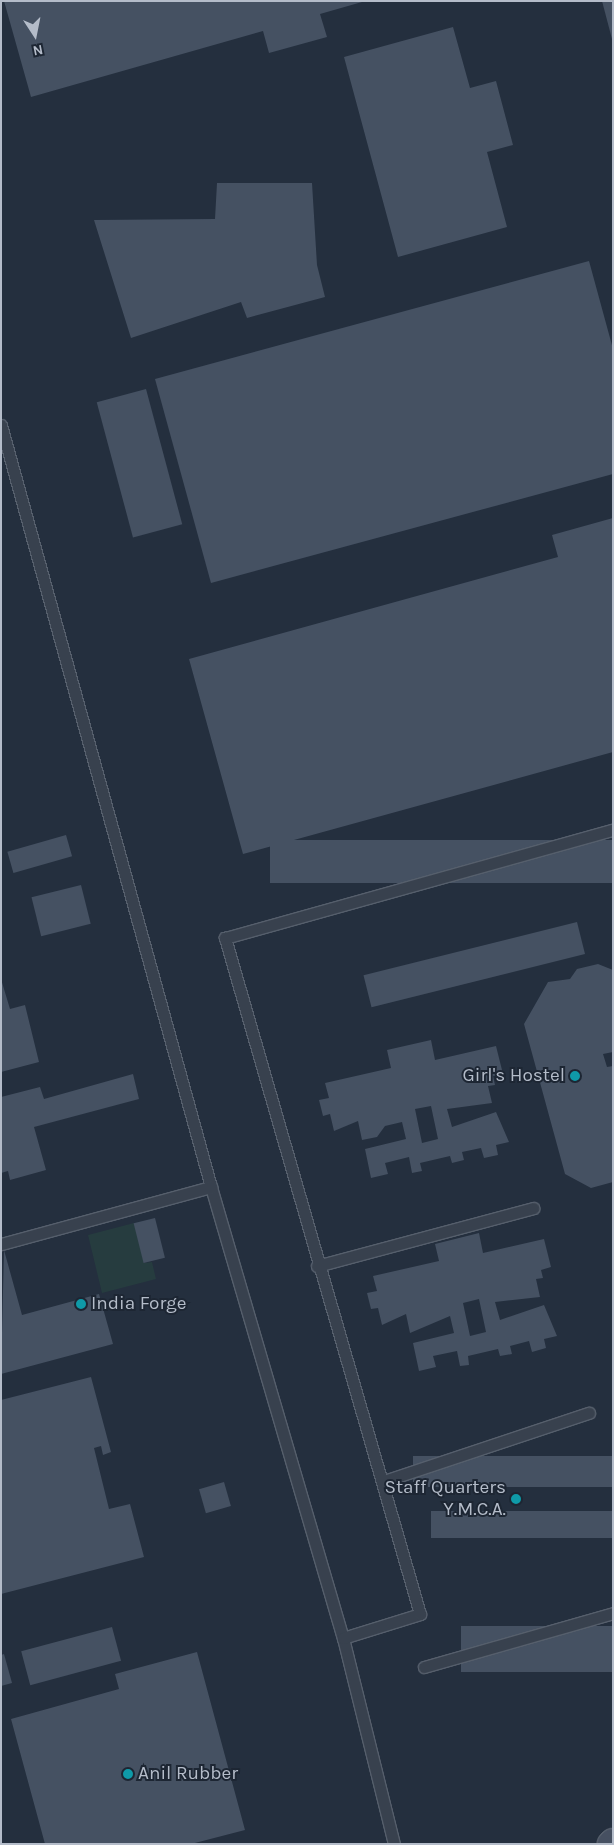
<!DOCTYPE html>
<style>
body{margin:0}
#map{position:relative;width:614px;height:1845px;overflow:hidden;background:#242f3e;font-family:Karla,sans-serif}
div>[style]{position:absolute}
.green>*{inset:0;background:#263c3f}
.building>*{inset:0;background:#455162;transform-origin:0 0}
.roads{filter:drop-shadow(1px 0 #565f6c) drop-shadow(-1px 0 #565f6c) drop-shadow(0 1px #565f6c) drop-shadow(0 -1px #565f6c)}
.lane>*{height:11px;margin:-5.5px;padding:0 5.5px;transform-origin:5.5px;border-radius:5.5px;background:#38414e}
.secondary>*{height:28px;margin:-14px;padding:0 14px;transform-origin:14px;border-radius:14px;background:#465061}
.dots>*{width:14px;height:14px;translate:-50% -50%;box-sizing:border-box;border:2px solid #1d2633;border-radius:50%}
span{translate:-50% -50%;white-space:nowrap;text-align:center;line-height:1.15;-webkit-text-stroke:4px #1d2633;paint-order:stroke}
.poi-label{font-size:19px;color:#b4bcc9}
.right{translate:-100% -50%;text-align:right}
.left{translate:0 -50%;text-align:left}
.frame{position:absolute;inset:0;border:2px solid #b4bcc9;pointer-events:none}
.north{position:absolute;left:10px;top:10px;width:50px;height:50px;-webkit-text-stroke:4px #1d2633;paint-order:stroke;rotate:169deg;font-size:14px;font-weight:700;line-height:20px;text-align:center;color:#b4bcc9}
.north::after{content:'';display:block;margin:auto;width:18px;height:22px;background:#b4bcc9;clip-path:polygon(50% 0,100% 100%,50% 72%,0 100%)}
</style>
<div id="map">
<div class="green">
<div style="clip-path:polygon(134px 1223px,144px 1263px,152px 1262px,156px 1279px,102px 1293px,88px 1235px)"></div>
</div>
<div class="building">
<div style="clip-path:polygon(4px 1px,362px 1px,362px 2px,320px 14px,327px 37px,269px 53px,263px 31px,31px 97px)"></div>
<div style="clip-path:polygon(602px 1px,613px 1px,613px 39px,612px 39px)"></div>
<div style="clip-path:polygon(453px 27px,470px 88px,496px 81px,513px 145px,487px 152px,507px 227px,398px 257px,344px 57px)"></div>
<div style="clip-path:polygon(217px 183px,312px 183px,317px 265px,325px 297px,247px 318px,241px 302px,131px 338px,94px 220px,215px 219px)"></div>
<div style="clip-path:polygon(589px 261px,613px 349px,613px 474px,211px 583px,155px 379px)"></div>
<div style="left:146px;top:389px;width:140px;height:51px;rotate:75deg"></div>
<div style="clip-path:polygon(613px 518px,613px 752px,243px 854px,189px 659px,558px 557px,552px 535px)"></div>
<div style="left:66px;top:835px;width:22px;height:61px;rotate:74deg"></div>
<div style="left:613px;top:840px;width:43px;height:343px;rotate:90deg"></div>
<div style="left:81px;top:885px;width:40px;height:51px;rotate:76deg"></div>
<div style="left:577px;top:922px;width:33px;height:220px;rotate:76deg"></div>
<div style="clip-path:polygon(598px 964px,613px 970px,613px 1052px,603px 1054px,607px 1067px,613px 1066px,613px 1182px,591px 1188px,565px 1174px,524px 1024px,548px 982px,570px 979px,577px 969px)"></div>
<div style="clip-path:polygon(1px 979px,10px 1009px,25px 1005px,39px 1062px,1px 1072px)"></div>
<div style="clip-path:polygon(evenodd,431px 1040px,435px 1060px,496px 1046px,503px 1074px,493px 1076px,495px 1085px,488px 1086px,492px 1103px,447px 1109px,452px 1127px,496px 1112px,509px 1142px,496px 1145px,498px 1155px,484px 1158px,481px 1148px,462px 1152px,464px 1160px,452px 1163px,450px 1156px,420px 1163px,422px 1171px,412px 1173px,409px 1157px,385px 1163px,388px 1174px,371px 1178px,365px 1149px,406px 1139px,402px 1122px,385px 1126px,377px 1137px,362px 1140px,358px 1121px,334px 1131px,330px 1114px,323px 1116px,319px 1100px,329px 1098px,325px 1083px,391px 1068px,387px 1050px,431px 1040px,431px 1106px,438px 1139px,422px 1143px,415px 1109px,431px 1106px)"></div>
<div style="clip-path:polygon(133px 1074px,139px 1099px,34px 1127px,46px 1170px,10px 1180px,8px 1171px,1px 1173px,1px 1097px,40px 1087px,44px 1099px)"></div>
<div style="left:155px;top:1218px;width:41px;height:22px;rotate:76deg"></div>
<div style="clip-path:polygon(evenodd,479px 1233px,483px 1253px,544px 1239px,551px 1267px,541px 1270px,543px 1278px,536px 1279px,540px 1297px,495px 1302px,500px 1320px,544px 1305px,557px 1336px,544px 1339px,546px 1348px,532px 1352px,529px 1341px,510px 1346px,512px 1354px,500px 1356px,498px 1349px,468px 1356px,469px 1365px,460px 1366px,457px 1351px,433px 1356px,436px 1367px,419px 1371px,413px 1343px,454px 1333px,450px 1316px,410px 1333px,406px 1314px,382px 1325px,378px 1308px,371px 1309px,367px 1293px,377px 1291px,373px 1276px,439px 1261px,435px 1244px,479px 1233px,479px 1299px,486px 1332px,470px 1336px,463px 1303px,479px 1299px)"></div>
<div style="clip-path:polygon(4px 1250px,22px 1315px,99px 1294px,113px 1344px,1px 1374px)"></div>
<div style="clip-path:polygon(91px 1377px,111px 1452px,103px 1455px,101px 1446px,94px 1448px,109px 1509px,130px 1504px,144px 1557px,1px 1594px,1px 1400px)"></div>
<div style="left:613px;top:1456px;width:31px;height:200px;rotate:90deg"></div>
<div style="left:224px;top:1482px;width:25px;height:26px;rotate:74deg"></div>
<div style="left:613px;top:1511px;width:27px;height:182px;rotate:90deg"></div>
<div style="left:613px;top:1626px;width:46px;height:152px;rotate:90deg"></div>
<div style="left:112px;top:1627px;width:35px;height:94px;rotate:75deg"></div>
<div style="clip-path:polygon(197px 1652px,245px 1830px,191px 1844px,45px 1844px,11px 1719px,119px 1689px,115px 1674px)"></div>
<div style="clip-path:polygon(4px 1654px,12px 1683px,1px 1686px,1px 1655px)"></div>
</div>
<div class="roads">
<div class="lane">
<div style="left:1px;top:425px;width:790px;rotate:74.59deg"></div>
<div style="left:211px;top:1187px;width:470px;rotate:73.7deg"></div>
<div style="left:343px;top:1638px;width:212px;rotate:76.1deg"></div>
<div style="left:1px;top:1244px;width:218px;rotate:-15.2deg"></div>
<div style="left:317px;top:1266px;width:224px;rotate:-15deg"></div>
<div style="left:384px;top:1481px;width:216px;rotate:-18.4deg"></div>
<div style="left:343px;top:1638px;width:81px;rotate:-17.3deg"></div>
<div style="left:420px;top:1614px;width:704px;rotate:-106.09deg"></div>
<div style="left:225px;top:938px;width:403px;rotate:-15.6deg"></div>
<div style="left:424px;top:1667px;width:197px;rotate:-15.9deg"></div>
</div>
<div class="secondary">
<div style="left:612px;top:1844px;width:1px;rotate:-45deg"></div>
</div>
</div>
<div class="dots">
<div style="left:575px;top:1076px;background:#0f9aa8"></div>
<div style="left:81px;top:1304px;background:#0f9aa8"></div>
<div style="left:516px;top:1499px;background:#0f9aa8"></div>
<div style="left:128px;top:1774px;background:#0f9aa8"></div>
</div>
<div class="poi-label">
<span class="right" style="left:565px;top:1076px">Girl's Hostel</span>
<span class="left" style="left:91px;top:1304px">India Forge</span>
<span class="right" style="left:506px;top:1499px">Staff Quarters<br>Y.M.C.A.</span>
<span class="left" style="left:138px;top:1774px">Anil Rubber</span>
</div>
<div class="frame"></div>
<div class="north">N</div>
</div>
